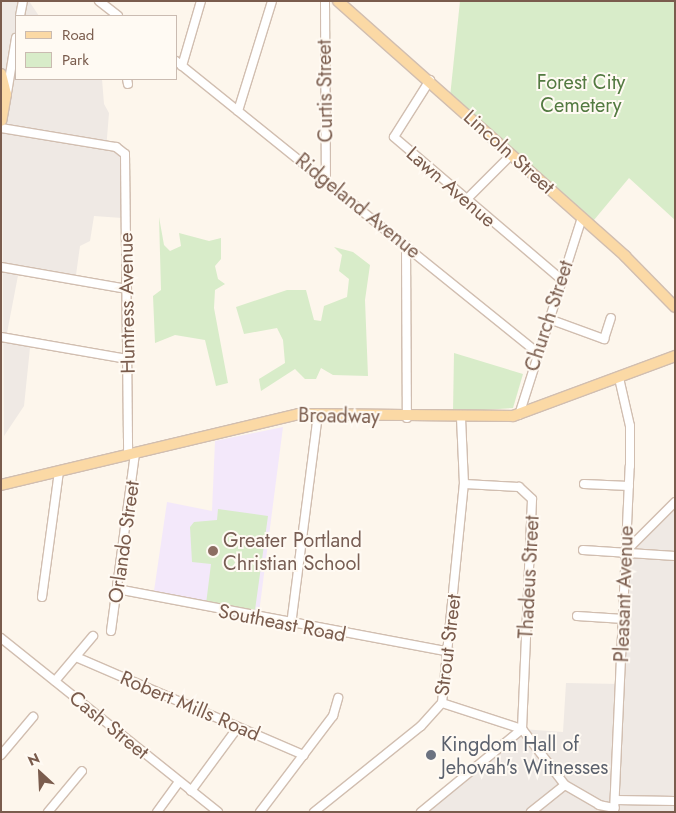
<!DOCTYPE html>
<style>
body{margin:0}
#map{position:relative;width:676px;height:813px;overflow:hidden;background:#fdf6ec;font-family:Jost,sans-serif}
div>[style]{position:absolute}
.industrial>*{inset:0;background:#efe9e4}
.education>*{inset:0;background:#f3e8fa}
.green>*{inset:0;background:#d8ecc9}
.roads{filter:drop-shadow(1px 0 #d1beb0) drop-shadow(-1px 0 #d1beb0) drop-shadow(0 1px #d1beb0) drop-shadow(0 -1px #d1beb0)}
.minor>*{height:8px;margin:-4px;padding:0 4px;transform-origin:4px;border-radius:4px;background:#fff}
.major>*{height:10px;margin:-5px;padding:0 5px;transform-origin:5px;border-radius:5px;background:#fbd9a5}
.dots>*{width:14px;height:14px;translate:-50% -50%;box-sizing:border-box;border:2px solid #fffaf3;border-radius:50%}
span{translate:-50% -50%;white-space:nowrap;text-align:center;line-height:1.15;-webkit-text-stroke:4px #fffaf3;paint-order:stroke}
.park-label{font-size:20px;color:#537a41}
.street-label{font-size:20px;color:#7a5c4d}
.education-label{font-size:20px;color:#785e54}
.left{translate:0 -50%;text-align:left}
.worship-label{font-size:20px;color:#5b616d}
.frame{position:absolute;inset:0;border:2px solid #7a5c4d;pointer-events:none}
.legend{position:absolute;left:15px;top:15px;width:162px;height:65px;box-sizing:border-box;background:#fffaf3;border:1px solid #cabbb1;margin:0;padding:6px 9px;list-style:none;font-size:15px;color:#7a5c4d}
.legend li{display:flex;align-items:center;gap:10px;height:25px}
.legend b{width:25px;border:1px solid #cabbb1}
.north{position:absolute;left:15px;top:748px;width:50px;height:50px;-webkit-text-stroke:4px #fffaf3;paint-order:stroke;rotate:335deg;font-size:14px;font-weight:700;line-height:20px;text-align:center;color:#7a5c4d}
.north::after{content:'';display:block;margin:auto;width:18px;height:22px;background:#7a5c4d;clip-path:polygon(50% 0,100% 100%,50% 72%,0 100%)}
</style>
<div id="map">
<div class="industrial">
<div style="clip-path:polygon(1px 1px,29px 1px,39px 16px,16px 16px,16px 79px,102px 79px,104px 104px,109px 113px,106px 150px,119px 153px,122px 162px,122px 218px,94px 216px,90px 241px,80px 246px,76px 275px,20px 265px,7px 333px,31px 338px,24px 406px,4px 436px)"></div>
<div style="clip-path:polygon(675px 502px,675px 812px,414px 812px,522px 729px,563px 732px,566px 683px,621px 684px,626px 551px)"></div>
</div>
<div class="education">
<div style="clip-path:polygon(283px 427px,259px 613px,154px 591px,167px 502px,212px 511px,215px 441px)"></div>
</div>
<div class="green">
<div style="clip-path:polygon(460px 1px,675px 1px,675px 220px,629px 178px,589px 226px,450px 97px)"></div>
<div style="clip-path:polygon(159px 217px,164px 245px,170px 251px,181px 246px,179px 233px,209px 241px,221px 238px,221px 259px,215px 266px,218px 279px,225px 284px,215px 290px,214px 308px,228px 383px,216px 386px,205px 340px,175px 335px,155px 343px,153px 296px,161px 290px)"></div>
<div style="clip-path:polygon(334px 247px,353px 252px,370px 265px,365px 300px,368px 376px,333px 375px,321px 368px,316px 379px,305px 379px,295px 369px,261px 391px,259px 379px,285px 363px,283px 340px,277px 328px,244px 334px,236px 307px,287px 290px,306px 290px,314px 320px,321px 321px,324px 306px,347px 297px,349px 279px,339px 271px,342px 255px)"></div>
<div style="clip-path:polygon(454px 353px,523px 374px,513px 408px,453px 412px)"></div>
<div style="clip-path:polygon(218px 509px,268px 516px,255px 610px,206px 604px,211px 564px,192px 562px,190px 527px,194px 522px,217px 520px)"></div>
</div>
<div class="roads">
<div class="minor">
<div style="left:99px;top:1px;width:24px;rotate:38deg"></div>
<div style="left:325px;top:1px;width:179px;rotate:89.7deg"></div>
<div style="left:20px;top:16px;width:15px;rotate:-79deg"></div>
<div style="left:176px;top:61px;width:464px;rotate:38.9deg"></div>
<div style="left:182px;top:66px;width:68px;rotate:-73.7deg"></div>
<div style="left:127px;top:79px;width:5px;rotate:79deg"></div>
<div style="left:430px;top:80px;width:67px;rotate:122.3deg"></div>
<div style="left:394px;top:137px;width:221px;rotate:40.4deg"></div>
<div style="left:7px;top:93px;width:56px;rotate:-80.7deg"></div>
<div style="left:238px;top:111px;width:115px;rotate:-72.8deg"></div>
<div style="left:1px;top:128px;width:117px;rotate:9.4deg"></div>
<div style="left:116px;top:147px;width:11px;rotate:38deg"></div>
<div style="left:125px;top:154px;width:301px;rotate:89.4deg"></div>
<div style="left:466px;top:200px;width:64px;rotate:-45deg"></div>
<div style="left:406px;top:245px;width:173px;rotate:89.7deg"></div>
<div style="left:1px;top:267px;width:128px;rotate:9.9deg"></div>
<div style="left:549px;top:319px;width:59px;rotate:20deg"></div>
<div style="left:604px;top:339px;width:22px;rotate:-72deg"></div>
<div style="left:1px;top:337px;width:128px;rotate:9.9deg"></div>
<div style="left:519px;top:415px;width:207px;rotate:-72.3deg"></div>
<div style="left:584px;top:484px;width:45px;rotate:2.5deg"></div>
<div style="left:583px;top:550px;width:92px;rotate:3.7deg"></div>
<div style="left:626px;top:551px;width:69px;rotate:-45deg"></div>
<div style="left:117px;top:589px;width:338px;rotate:10.7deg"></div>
<div style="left:42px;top:597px;width:127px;rotate:-82.3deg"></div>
<div style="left:577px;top:616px;width:47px;rotate:3.7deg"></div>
<div style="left:291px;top:625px;width:213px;rotate:-82.7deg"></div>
<div style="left:111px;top:631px;width:180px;rotate:-82.3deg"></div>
<div style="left:1px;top:638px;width:278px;rotate:38.7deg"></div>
<div style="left:76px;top:657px;width:248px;rotate:23.3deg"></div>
<div style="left:55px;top:681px;width:59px;rotate:-49.8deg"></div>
<div style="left:442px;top:703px;width:84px;rotate:18deg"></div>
<div style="left:522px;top:729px;width:71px;rotate:52.5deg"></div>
<div style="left:565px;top:785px;width:39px;rotate:30deg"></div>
<div style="left:599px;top:805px;width:16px;rotate:11deg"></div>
<div style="left:1px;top:755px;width:50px;rotate:-49.9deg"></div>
<div style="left:191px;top:791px;width:79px;rotate:-53.7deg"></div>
<div style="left:616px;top:800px;width:59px;rotate:1deg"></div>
<div style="left:48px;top:812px;width:53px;rotate:-50.3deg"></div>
<div style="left:157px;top:812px;width:37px;rotate:-54deg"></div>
<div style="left:260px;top:812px;width:121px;rotate:-52.8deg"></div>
<div style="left:333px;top:716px;width:19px;rotate:-74deg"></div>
<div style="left:314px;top:812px;width:137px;rotate:-38.8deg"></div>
<div style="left:421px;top:726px;width:31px;rotate:-48deg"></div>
<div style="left:442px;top:703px;width:220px;rotate:-84.3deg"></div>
<div style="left:464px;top:484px;width:66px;rotate:-92.6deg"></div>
<div style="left:421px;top:812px;width:131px;rotate:-39.4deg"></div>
<div style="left:522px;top:729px;width:230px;rotate:-87.5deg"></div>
<div style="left:532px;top:499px;width:18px;rotate:-137deg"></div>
<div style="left:519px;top:487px;width:55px;rotate:-176.9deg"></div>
<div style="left:531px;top:812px;width:43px;rotate:-38.5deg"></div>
<div style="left:614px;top:812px;width:346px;rotate:-87.4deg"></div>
<div style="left:630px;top:466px;width:40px;rotate:-90deg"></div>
<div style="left:630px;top:426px;width:49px;rotate:-102.9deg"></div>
</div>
<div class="major">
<div style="left:338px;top:1px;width:384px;rotate:41.6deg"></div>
<div style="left:625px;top:256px;width:71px;rotate:45.6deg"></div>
<div style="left:1px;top:74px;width:21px;rotate:76deg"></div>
<div style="left:6px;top:94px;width:27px;rotate:100deg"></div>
<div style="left:1px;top:485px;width:306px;rotate:-13.4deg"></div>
<div style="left:299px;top:414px;width:214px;rotate:0.5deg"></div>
<div style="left:513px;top:416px;width:173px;rotate:-20.3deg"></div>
</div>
</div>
<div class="dots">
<div style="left:213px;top:551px;background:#8d6e63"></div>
<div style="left:431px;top:755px;background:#6b7280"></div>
</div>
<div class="park-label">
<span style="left:581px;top:94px">Forest City<br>Cemetery</span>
</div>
<div class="street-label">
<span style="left:325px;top:91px;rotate:-91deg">Curtis Street</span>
<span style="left:509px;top:152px;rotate:42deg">Lincoln Street</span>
<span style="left:451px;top:187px;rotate:41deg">Lawn Avenue</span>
<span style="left:358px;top:206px;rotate:39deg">Ridgeland Avenue</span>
<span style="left:127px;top:303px;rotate:-91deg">Huntress Avenue</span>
<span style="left:549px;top:316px;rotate:-72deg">Church Street</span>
<span style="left:339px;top:416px;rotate:1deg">Broadway</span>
<span style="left:124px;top:542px;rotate:-82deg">Orlando Street</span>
<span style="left:529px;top:577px;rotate:-87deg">Thadeus Street</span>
<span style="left:624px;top:594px;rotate:-88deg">Pleasant Avenue</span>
<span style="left:282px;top:623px;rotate:11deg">Southeast Road</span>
<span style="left:448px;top:645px;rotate:-83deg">Strout Street</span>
<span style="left:190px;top:706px;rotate:23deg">Robert Mills Road</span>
<span style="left:109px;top:725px;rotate:39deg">Cash Street</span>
</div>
<div class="education-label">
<span class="left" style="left:223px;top:552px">Greater Portland<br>Christian School</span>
</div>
<div class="worship-label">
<span class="left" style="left:441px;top:756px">Kingdom Hall of<br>Jehovah's Witnesses</span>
</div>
<div class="frame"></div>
<ul class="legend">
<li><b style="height:6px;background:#fbd9a5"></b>Road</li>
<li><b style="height:14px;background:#d8ecc9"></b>Park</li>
</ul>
<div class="north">N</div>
</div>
